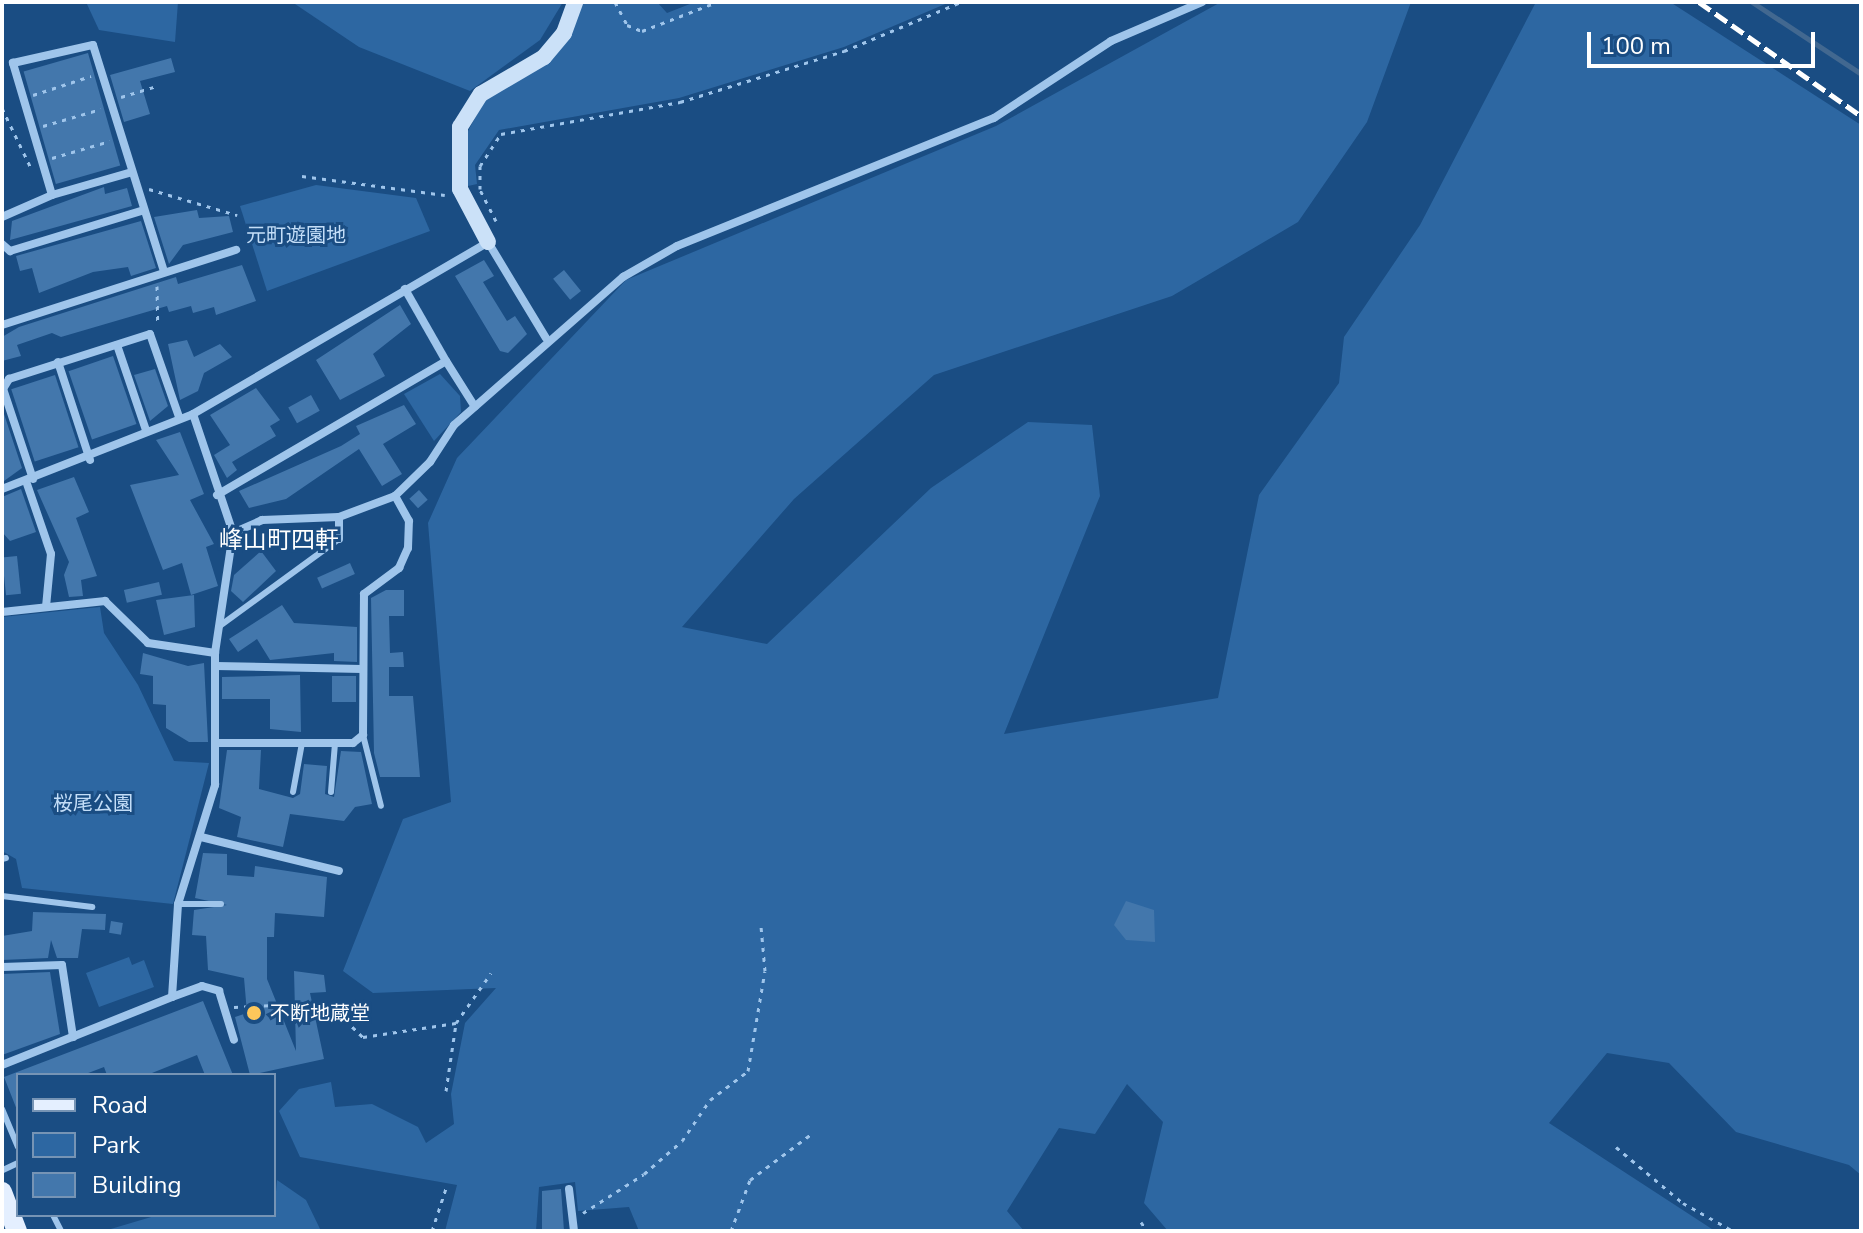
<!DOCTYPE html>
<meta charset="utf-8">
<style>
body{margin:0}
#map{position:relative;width:1863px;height:1233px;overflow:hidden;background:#1a4d83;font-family:"Nunito Sans","Noto Sans JP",sans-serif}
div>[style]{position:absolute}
.green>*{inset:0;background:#2d67a2}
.stream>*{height:5px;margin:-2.5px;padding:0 2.5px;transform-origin:2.5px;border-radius:2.5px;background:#426890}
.building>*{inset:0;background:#4377ac;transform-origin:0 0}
.path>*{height:3px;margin-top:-1.5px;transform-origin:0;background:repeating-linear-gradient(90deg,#9fc5eb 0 4px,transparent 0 10px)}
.lane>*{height:6px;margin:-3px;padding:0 3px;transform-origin:3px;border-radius:3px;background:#9fc5eb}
.street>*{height:8px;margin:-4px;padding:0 4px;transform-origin:4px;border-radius:4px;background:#9fc5eb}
.secondary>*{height:16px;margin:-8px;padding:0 8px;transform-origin:8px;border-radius:8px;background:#cbe1f8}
.primary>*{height:20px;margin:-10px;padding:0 10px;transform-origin:10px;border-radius:10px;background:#e4efff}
.rail>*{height:5px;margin-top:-2.5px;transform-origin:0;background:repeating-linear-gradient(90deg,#fff 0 14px,transparent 0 20px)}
.dots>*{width:22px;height:22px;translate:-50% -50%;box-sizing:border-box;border:4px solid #1a4d83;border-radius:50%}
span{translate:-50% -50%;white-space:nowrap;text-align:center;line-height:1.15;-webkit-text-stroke:6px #1a4d83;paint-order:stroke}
.park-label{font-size:20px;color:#c4def8}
.poi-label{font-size:20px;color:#fff}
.left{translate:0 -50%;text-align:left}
.quarter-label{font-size:24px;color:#fff}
.frame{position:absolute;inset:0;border:4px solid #fff;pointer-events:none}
.legend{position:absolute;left:16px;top:1073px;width:260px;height:144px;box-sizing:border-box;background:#1a4d83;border:2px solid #7694b5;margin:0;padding:10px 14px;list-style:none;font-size:24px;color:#fff}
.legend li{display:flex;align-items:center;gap:16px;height:40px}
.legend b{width:40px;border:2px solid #7694b5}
.scale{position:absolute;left:1587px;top:32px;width:228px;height:36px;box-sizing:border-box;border:4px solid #fff;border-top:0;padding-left:10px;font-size:24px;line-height:28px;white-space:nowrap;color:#fff;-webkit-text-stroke:6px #1a4d83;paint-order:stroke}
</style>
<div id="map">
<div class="green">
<div style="clip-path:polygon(86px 2px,178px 2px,175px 42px,99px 30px)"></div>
<div style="clip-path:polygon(292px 2px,563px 2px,540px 40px,470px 91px,359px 47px)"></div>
<div style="clip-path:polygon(582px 2px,657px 2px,667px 13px,695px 2px,950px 2px,844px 47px,679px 98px,499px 130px,475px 165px,477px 184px,468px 186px,468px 131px,486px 98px,546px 64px,569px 39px)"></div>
<div style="clip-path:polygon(1221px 2px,1411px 2px,1367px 122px,1298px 222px,1172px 296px,934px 375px,794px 499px,682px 627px,767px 644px,931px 488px,1028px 422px,1092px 425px,1100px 496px,1004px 734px,1218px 698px,1259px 495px,1339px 383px,1344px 337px,1420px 225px,1536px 2px,1670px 2px,1861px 125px,1861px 1175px,1849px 1165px,1736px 1132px,1669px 1063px,1607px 1053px,1549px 1123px,1715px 1231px,1168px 1231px,1144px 1203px,1163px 1122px,1127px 1084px,1095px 1134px,1059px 1128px,1007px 1211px,1024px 1231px,639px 1231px,629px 1207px,578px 1211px,575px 1182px,539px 1187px,536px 1231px,445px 1231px,457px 1185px,300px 1157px,279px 1111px,299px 1089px,331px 1082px,335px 1107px,372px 1104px,418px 1127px,426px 1143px,454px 1124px,451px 1094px,465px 1023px,496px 988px,373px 993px,343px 971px,403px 819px,451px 802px,428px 523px,457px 458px,626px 280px,996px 126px)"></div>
<div style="clip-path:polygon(316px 185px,416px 198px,430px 231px,267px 291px,240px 206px)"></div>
<div style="clip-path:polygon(440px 374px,460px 396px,461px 412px,434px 441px,404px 394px)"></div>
<div style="clip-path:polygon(100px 607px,104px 633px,138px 685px,174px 761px,209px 763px,173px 904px,22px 888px,16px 859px,2px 851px,2px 617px)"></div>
<div style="clip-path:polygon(129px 957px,132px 965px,144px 960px,154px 987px,99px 1007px,86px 973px)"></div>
<div style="clip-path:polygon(277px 1180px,306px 1200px,321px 1231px,104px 1231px,158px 1215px,274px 1215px)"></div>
</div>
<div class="stream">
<div style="left:1752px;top:2px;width:131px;rotate:33.4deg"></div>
</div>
<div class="building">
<div style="left:88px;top:53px;width:117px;height:67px;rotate:74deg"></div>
<div style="clip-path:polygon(171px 58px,175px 72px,140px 81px,150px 114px,124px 122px,110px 75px)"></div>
<div style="clip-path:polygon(104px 187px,105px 194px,127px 188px,132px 206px,10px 240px,12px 221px)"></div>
<div style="clip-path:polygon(197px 210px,199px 218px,229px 216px,233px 232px,183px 245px,169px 264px,154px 217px)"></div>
<div style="clip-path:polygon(141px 221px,156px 268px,131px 276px,128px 267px,93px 272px,39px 293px,32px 268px,20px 271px,16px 256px)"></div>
<div style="clip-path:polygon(484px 260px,494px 276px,483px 282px,507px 321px,515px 316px,527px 334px,508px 353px,500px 351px,455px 276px)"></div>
<div style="clip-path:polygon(242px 265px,256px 301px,216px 315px,214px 307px,193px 313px,191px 306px,169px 312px,167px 306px,61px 337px,52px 333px,17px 345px,21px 356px,2px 361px,2px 337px,19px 327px,176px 277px,178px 284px)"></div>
<div style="left:564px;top:270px;width:27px;height:14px;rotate:51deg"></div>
<div style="clip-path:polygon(400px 305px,411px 324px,373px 354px,385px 376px,340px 400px,316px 360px)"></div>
<div style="clip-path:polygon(187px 340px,194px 357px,220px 344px,232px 357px,204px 373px,198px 391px,180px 400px,168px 344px)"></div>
<div style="left:113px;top:356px;width:72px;height:47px;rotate:71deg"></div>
<div style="clip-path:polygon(155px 369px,168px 406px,150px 421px,134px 375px)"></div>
<div style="left:55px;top:375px;width:76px;height:46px;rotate:72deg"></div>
<div style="clip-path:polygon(256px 388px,280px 420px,270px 426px,276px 436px,232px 462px,237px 470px,227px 478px,214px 455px,230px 445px,210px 415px)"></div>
<div style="left:311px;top:395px;width:18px;height:26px;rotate:61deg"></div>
<div style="clip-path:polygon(404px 405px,416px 424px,383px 444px,402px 474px,382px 486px,359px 449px,286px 499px,249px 508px,239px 491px,341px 446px,360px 434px,356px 426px)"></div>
<div style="clip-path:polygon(2px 408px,22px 468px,4px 481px,2px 473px)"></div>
<div style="clip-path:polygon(180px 432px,204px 494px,190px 500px,214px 544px,206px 547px,218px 586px,191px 595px,182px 563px,163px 570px,130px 485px,179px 475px,156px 440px)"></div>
<div style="clip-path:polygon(74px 477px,89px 512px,76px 518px,97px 576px,81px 580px,83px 596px,69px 597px,64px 575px,69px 562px,37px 490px)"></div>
<div style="clip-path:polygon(21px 489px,36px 532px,10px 541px,2px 532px,2px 497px)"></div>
<div style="left:419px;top:490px;width:13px;height:13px;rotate:48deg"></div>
<div style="clip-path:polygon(261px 551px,276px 571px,243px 602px,231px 591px,234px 575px)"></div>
<div style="left:17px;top:556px;width:38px;height:15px;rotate:84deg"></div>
<div style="left:350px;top:563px;width:12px;height:36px;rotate:66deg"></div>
<div style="left:159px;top:582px;width:13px;height:36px;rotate:77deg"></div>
<div style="clip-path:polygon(386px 590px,404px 590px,404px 616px,389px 616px,390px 653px,403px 652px,404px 667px,389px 667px,389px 696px,413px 696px,420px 777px,380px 777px,374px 753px,371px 598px)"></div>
<div style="clip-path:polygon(194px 595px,195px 627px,164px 635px,156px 600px)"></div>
<div style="clip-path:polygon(282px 605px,294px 623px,357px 627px,357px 662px,334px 661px,334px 653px,270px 660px,257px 639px,238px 652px,229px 639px)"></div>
<div style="clip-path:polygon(143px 653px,188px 666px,204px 663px,208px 742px,189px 742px,166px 728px,166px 705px,153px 704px,153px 676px,140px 674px)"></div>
<div style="clip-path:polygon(300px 675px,301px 732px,270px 729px,270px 699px,222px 699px,222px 677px)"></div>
<div style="left:356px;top:676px;width:26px;height:24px;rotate:90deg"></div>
<div style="clip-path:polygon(227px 750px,261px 750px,259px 789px,293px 798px,300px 794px,304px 764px,327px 766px,325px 794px,334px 797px,341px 751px,361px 752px,372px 804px,355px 807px,344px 821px,290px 814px,283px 847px,237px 837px,241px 817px,219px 808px)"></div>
<div style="clip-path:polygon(203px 853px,227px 854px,227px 875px,254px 877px,255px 866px,327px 877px,324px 917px,275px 913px,274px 937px,267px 937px,267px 979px,296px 1051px,294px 971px,324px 975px,326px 992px,310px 993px,324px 1059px,250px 1075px,235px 1017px,247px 1013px,244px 978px,208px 970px,206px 936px,192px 935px,194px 910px,227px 905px,195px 898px)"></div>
<div style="clip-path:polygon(1126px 901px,1154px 910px,1155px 942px,1126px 940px,1114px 925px)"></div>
<div style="clip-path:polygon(33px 912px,106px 914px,105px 930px,82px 929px,78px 958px,57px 958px,51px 940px,48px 958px,2px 960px,2px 936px,32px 931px)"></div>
<div style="left:111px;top:921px;width:12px;height:12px;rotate:9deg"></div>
<div style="clip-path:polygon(50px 972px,60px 1034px,2px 1055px,2px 974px)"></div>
<div style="clip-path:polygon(203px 1001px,233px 1075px,205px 1075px,197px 1055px,147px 1075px,107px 1075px,104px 1067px,83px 1075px,18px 1075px,17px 1110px,4px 1077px)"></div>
<div style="clip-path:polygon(561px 1189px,564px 1231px,542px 1231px,542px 1191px)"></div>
</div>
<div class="path">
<div style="left:615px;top:2px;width:26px;rotate:62deg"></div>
<div style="left:627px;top:25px;width:16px;rotate:22deg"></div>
<div style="left:642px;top:31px;width:80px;rotate:-21.1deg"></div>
<div style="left:33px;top:95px;width:61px;rotate:-18.1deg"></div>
<div style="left:121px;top:97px;width:37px;rotate:-17deg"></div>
<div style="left:2px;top:108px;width:67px;rotate:64.2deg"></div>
<div style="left:43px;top:126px;width:60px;rotate:-16.3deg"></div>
<div style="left:52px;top:158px;width:60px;rotate:-16.3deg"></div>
<div style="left:302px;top:176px;width:144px;rotate:7.6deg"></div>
<div style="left:149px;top:189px;width:92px;rotate:16.5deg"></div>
<div style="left:496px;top:221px;width:36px;rotate:-117deg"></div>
<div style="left:480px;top:189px;width:23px;rotate:-90deg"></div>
<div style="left:480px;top:166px;width:38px;rotate:-57deg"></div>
<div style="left:501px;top:134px;width:182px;rotate:-10.1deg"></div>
<div style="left:680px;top:102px;width:172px;rotate:-17.3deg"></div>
<div style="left:844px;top:51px;width:127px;rotate:-22.7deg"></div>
<div style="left:157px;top:286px;width:39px;rotate:89deg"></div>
<div style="left:234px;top:1007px;width:79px;rotate:-2.9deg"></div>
<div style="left:313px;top:1003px;width:27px;rotate:22deg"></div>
<div style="left:338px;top:1013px;width:35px;rotate:44deg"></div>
<div style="left:363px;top:1037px;width:94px;rotate:-8.6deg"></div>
<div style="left:446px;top:1091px;width:69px;rotate:-81.6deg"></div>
<div style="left:456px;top:1023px;width:61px;rotate:-55deg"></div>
<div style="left:1616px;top:1147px;width:87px;rotate:39.9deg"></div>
<div style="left:1683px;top:1203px;width:57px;rotate:29.2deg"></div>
<div style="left:583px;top:1213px;width:72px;rotate:-32.6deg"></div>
<div style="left:644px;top:1174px;width:50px;rotate:-41deg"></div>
<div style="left:682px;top:1141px;width:50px;rotate:-55.7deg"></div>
<div style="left:710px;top:1100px;width:48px;rotate:-37.3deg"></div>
<div style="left:748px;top:1071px;width:101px;rotate:-80.4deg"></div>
<div style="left:765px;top:971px;width:45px;rotate:-95.1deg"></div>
<div style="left:1141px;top:1222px;width:11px;rotate:56deg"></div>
<div style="left:432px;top:1231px;width:48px;rotate:-71.9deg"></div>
<div style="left:731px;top:1231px;width:54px;rotate:-69.6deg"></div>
<div style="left:750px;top:1180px;width:75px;rotate:-36.9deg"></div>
</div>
<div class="lane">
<div style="left:221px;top:625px;width:146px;rotate:-36.1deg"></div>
<div style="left:363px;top:735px;width:73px;rotate:75.8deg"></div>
<div style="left:293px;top:792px;width:50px;rotate:-79.6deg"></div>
<div style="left:331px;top:792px;width:49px;rotate:-85.3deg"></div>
<div style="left:2px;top:859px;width:4px;rotate:-14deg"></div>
<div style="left:2px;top:896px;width:91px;rotate:7deg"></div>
<div style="left:178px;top:904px;width:43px"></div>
<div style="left:2px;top:1109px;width:41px;rotate:67.2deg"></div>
<div style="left:3px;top:1170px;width:17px;rotate:-25deg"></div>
<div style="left:53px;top:1215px;width:18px;rotate:63deg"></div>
</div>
<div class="street">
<div style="left:52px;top:195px;width:83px;rotate:-16deg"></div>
<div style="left:2px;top:217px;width:55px;rotate:-23.7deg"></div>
<div style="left:52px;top:195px;width:138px;rotate:-106.5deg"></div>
<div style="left:13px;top:63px;width:82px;rotate:-12.7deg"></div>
<div style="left:93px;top:45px;width:237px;rotate:72.6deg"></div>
<div style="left:2px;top:244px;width:11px;rotate:41deg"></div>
<div style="left:10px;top:251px;width:140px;rotate:-17deg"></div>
<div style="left:2px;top:325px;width:246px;rotate:-17.8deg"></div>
<div style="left:117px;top:345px;width:90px;rotate:71.2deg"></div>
<div style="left:446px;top:361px;width:54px;rotate:57.8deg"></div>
<div style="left:58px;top:362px;width:103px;rotate:71.9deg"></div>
<div style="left:193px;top:414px;width:126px;rotate:71.4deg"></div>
<div style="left:233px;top:533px;width:32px;rotate:-24deg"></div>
<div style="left:262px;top:520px;width:77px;rotate:-2.2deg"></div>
<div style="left:339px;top:517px;width:60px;rotate:-20.6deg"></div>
<div style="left:395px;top:496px;width:49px;rotate:-44.2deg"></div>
<div style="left:430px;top:462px;width:44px;rotate:-57deg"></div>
<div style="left:454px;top:425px;width:225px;rotate:-41.2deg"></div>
<div style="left:623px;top:277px;width:62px;rotate:-29.9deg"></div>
<div style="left:677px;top:246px;width:342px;rotate:-22deg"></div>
<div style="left:994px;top:118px;width:140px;rotate:-33.3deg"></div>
<div style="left:1111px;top:41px;width:99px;rotate:-23.2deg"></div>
<div style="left:33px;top:479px;width:95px;rotate:-108.4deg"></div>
<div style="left:3px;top:389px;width:12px;rotate:-59deg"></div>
<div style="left:9px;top:379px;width:148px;rotate:-17.7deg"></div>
<div style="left:150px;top:334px;width:88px;rotate:70.7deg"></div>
<div style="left:26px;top:481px;width:77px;rotate:71.1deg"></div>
<div style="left:51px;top:554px;width:53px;rotate:95.4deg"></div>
<div style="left:2px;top:489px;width:205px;rotate:-21.4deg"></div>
<div style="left:193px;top:414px;width:341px;rotate:-30.2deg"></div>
<div style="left:488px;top:242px;width:112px;rotate:58.9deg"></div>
<div style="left:217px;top:495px;width:265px;rotate:-30.3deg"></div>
<div style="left:446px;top:361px;width:83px;rotate:-119.7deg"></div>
<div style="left:339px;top:539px;width:22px;rotate:-90deg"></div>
<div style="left:2px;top:612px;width:104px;rotate:-6.1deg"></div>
<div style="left:105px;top:601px;width:60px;rotate:44.3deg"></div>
<div style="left:148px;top:643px;width:68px;rotate:8.5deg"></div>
<div style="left:216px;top:666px;width:146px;rotate:1.2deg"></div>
<div style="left:215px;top:743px;width:138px"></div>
<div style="left:353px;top:743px;width:13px;rotate:-39deg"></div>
<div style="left:363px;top:735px;width:141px;rotate:-89.6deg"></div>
<div style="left:364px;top:594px;width:44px;rotate:-36.6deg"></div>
<div style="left:399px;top:568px;width:22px;rotate:-66deg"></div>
<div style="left:408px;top:548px;width:27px;rotate:-88deg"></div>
<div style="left:409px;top:521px;width:29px;rotate:-119deg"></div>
<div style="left:201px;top:837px;width:142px;rotate:13.8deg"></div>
<div style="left:2px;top:967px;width:60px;rotate:-1.9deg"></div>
<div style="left:62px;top:965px;width:73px;rotate:81.3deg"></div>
<div style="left:172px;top:997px;width:32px;rotate:-20deg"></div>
<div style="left:202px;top:986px;width:18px;rotate:16deg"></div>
<div style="left:219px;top:991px;width:51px;rotate:73deg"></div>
<div style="left:2px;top:1065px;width:183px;rotate:-21.8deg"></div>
<div style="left:172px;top:997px;width:93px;rotate:-86.3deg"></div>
<div style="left:178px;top:904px;width:125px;rotate:-72.7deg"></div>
<div style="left:215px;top:785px;width:132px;rotate:-90deg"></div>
<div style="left:215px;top:653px;width:121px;rotate:-81.5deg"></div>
<div style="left:569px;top:1189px;width:42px;rotate:83.2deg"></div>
</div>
<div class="secondary">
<div style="left:488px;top:242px;width:60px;rotate:-117.8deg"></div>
<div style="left:460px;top:189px;width:62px;rotate:-90deg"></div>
<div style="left:460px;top:127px;width:39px;rotate:-58deg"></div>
<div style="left:481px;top:94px;width:73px;rotate:-30.4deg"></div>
<div style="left:544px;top:57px;width:31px;rotate:-50deg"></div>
<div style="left:564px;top:33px;width:33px;rotate:-70deg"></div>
</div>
<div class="primary">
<div style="left:2px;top:1192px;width:42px;rotate:69deg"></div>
</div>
<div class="rail">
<div style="left:1699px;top:2px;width:198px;rotate:35.1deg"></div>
</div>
<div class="dots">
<div style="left:254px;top:1013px;background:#fdc75b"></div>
</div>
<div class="park-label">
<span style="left:296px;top:235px">元町遊園地</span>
<span style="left:93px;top:803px">桜尾公園</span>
</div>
<div class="poi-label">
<span class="left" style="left:270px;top:1013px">不断地蔵堂</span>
</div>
<div class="quarter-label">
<span style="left:279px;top:541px">峰山町四軒</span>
</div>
<div class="frame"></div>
<ul class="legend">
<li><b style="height:10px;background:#e4efff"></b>Road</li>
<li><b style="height:22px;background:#2d67a2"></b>Park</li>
<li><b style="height:22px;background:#4377ac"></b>Building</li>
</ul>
<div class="scale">100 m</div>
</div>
